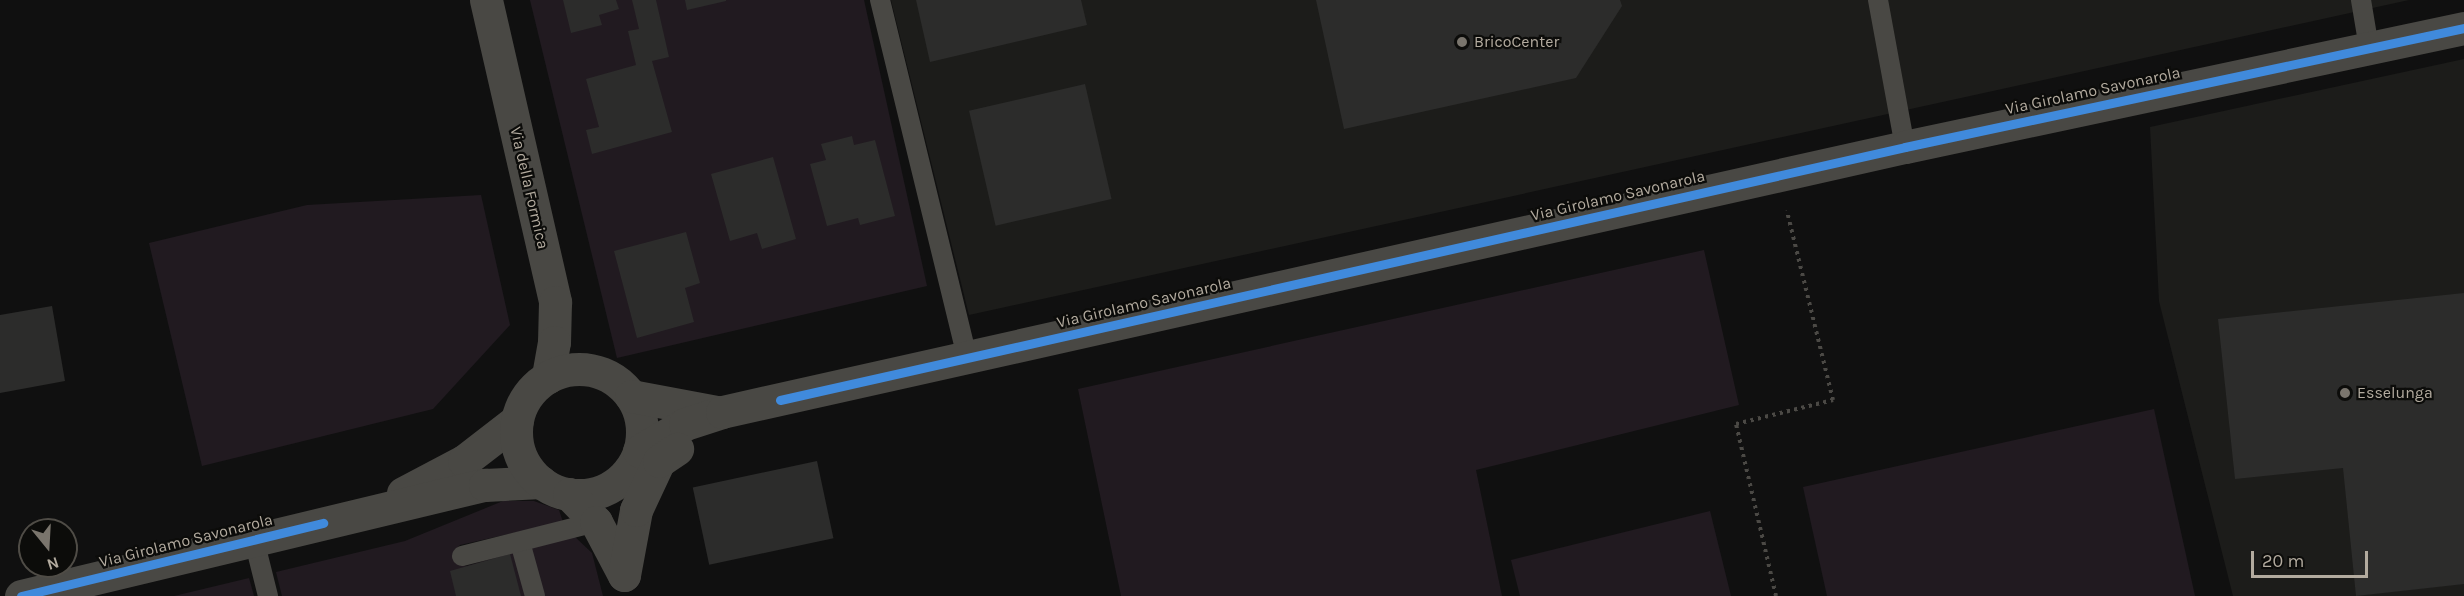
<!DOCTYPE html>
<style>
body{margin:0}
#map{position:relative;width:2464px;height:596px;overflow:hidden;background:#101010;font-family:Karla,sans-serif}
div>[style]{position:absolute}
.built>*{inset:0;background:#1c1c1a}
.green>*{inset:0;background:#211a20}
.building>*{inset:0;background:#2c2c2b;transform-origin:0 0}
.path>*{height:4px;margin-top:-2px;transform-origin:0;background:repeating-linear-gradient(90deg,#4b4945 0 3px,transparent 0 7.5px)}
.service>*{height:20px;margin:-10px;padding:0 10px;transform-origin:10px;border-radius:10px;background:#494844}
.minor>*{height:33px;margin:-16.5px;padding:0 16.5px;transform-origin:16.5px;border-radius:16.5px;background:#494844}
.tertiary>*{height:33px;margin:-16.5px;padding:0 16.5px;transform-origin:16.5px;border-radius:16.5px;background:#494844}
.tertiary>.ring{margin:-16.5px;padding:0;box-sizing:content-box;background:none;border:33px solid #494844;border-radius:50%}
.cycleway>*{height:9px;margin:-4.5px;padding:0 4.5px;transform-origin:4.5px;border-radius:4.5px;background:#408adc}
.dots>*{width:16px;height:16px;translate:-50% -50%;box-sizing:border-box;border:3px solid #0c0c0a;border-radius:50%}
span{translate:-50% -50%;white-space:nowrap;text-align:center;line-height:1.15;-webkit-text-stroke:4.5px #0c0c0a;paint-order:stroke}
.poi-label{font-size:16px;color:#b3ab9f}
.left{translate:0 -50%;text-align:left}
.street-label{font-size:16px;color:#b3ab9f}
.north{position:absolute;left:18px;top:518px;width:60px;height:60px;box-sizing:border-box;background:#0c0c0a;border:2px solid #4f4c46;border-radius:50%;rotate:162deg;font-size:16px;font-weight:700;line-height:24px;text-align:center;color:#b3ab9f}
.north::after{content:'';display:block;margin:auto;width:21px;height:27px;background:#7a756d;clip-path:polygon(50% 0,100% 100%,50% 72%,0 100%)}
.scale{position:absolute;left:2251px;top:551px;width:117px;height:27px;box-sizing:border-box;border:3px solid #b3ab9f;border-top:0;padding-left:8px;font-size:18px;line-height:21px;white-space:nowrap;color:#b3ab9f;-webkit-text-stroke:4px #0c0c0a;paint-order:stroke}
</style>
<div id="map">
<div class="built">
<div style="clip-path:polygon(891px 0,2409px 0,969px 315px)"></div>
<div style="clip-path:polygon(2464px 59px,2464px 596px,2233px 596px,2159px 301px,2150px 127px)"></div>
</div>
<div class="green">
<div style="clip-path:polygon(530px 0,864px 0,927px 286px,617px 358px)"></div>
<div style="clip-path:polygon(481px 195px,510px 325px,433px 409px,202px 466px,149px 243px,307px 205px)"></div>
<div style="clip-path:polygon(1704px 250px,1739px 405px,1476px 470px,1502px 596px,1121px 596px,1078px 389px)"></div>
<div style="clip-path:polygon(2154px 409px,2195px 596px,1827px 596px,1803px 487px)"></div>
<div style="clip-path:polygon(503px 501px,534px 501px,559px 510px,563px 522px,460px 545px,453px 552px,457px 559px,466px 566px,573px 535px,592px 553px,603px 596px,282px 596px,276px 572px,405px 541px)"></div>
<div style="clip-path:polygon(1710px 511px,1731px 596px,1520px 596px,1511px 560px)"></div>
<div style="clip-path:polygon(249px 578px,254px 596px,174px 596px)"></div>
</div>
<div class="building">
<div style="clip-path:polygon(563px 0,616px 0,619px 9px,599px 15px,602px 25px,571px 33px)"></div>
<div style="clip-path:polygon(632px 0,656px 0,669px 57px,652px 61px,672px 132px,592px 154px,586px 130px,599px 127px,586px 79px,636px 65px,628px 31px,639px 29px)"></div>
<div style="clip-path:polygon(685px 0,726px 0,726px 1px,687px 10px)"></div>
<div style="clip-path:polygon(916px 0,1081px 0,1087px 25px,930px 62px)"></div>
<div style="clip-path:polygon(1316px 0,1620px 0,1622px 6px,1576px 78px,1344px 129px)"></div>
<div style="left:1085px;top:84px;width:118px;height:119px;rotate:77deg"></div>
<div style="clip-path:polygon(852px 136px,854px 145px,875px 140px,895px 216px,860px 225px,858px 218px,827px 226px,810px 164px,826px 160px,821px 144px)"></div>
<div style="clip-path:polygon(773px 157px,796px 239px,762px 249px,757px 233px,730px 241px,711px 174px)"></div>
<div style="clip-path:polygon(686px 232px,700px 283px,685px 288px,694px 322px,637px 338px,614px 251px)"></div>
<div style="clip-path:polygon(2464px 293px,2464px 584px,2356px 596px,2343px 468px,2235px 479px,2218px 319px)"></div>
<div style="clip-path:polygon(52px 306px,65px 381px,0 393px,0 315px)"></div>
<div style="left:817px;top:461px;width:79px;height:127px;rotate:78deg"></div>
<div style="clip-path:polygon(510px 554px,521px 596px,456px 596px,450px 571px)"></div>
</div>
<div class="path">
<div style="left:1776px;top:596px;width:177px;rotate:-103.1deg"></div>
<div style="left:1736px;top:424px;width:100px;rotate:-13.9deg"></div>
<div style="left:1833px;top:400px;width:195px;rotate:-103.7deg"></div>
</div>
<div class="service">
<div style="left:880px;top:0;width:368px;rotate:76.3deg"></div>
<div style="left:1878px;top:0;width:149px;rotate:79.6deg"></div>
<div style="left:2361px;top:0;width:49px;rotate:80.5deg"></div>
<div style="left:254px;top:540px;width:58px;rotate:76deg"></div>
<div style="left:520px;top:542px;width:56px;rotate:74.5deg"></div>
<div style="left:462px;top:556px;width:138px;rotate:-14.2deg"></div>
</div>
<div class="minor">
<div style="left:486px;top:0;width:310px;rotate:77.1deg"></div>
<div style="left:555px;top:302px;width:40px;rotate:91.4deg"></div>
<div style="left:554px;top:342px;width:36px;rotate:100deg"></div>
<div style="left:403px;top:493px;width:69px;rotate:-27.7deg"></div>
<div style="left:464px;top:461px;width:67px;rotate:-37.7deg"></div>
<div style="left:21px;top:596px;width:477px;rotate:-13.5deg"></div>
<div style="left:485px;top:485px;width:56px;rotate:-3.1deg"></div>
</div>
<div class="tertiary">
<div class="ring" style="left:516px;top:369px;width:93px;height:93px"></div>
<div style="left:631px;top:396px;width:87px;rotate:10.5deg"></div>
<div style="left:639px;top:451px;width:53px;rotate:-30.4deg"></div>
<div style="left:685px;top:424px;width:39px;rotate:-18deg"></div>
<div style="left:722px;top:412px;width:1212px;rotate:-12.63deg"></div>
<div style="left:1905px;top:147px;width:572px;rotate:-12.02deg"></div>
<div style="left:569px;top:494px;width:39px;rotate:46deg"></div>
<div style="left:596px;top:522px;width:60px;rotate:62.2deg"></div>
<div style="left:624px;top:575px;width:66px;rotate:-79.5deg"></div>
<div style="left:636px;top:510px;width:54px;rotate:-64.9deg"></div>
<div style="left:659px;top:461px;width:22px;rotate:-34deg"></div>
</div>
<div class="cycleway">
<div style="left:780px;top:400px;width:1153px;rotate:-12.67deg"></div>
<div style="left:1905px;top:147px;width:572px;rotate:-12.02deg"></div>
<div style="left:21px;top:596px;width:311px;rotate:-13.6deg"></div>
</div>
<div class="dots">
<div style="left:1462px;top:42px;background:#7a756d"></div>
<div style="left:2345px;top:393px;background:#7a756d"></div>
</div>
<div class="poi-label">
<span class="left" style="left:1474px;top:42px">BricoCenter</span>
<span class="left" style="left:2357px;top:393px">Esselunga</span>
</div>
<div class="street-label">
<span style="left:2093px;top:91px;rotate:-12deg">Via Girolamo Savonarola</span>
<span style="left:529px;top:188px;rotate:77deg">Via della Formica</span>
<span style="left:1618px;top:196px;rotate:-13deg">Via Girolamo Savonarola</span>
<span style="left:1144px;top:303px;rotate:-13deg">Via Girolamo Savonarola</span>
<span style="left:186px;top:541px;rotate:-14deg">Via Girolamo Savonarola</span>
</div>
<div class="north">N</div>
<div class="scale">20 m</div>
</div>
